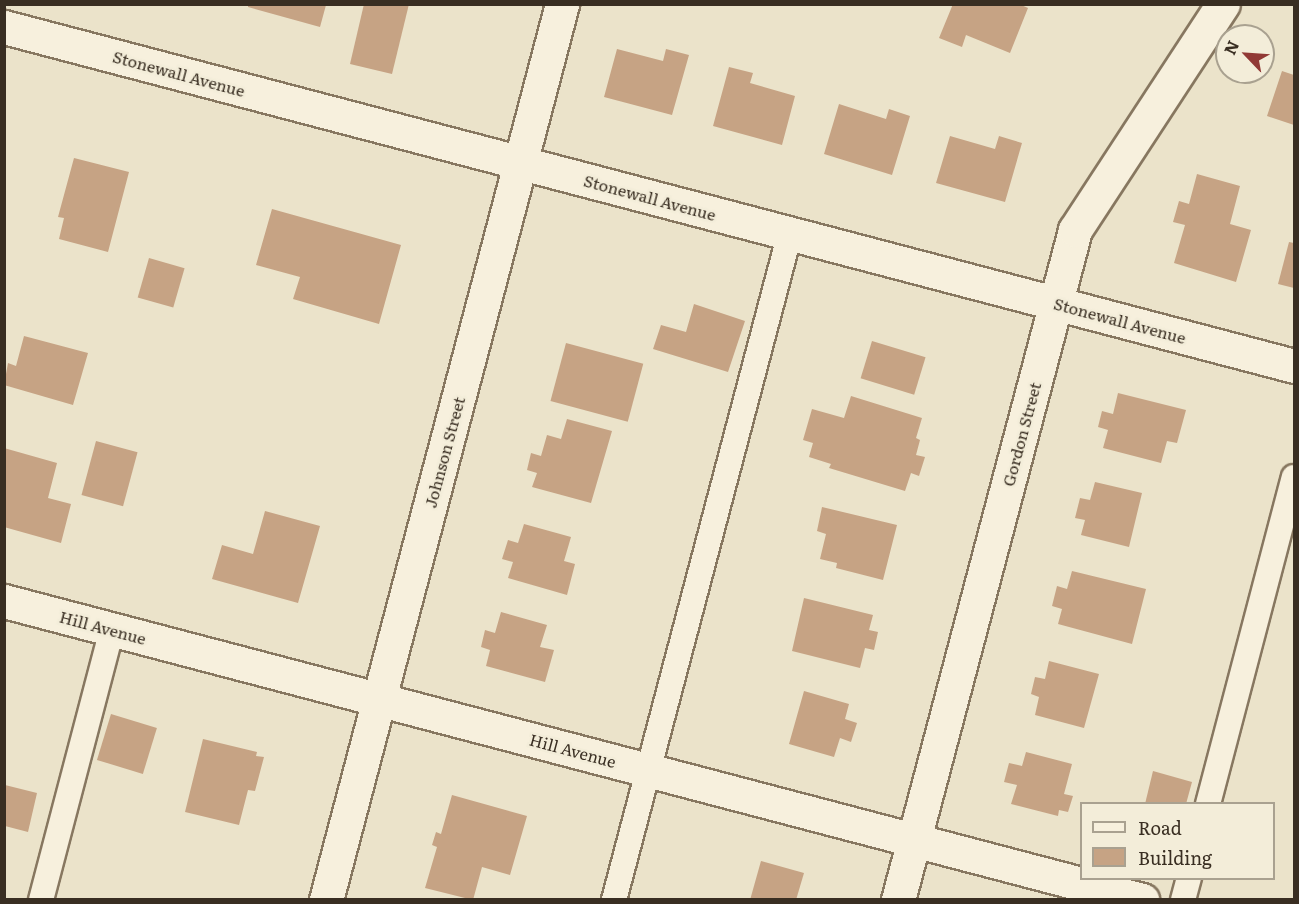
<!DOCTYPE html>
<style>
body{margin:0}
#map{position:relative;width:1299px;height:904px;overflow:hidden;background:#ebe3ca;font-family:Literata,serif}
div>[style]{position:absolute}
.building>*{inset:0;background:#c6a384;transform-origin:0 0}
.roads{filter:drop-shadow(2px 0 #877760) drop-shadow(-2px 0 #877760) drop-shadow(0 2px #877760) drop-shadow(0 -2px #877760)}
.lane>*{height:24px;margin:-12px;padding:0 12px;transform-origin:12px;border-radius:12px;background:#f7f0dd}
.street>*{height:33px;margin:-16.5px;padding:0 16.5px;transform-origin:16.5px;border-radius:16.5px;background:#f7f0dd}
span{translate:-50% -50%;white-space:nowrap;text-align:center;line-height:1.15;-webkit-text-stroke:5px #f3edd9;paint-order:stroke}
.street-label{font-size:16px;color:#392e22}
.frame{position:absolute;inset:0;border:6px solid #392e22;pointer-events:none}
.legend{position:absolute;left:1080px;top:802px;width:195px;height:78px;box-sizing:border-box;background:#f3edd9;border:2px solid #a9a190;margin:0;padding:8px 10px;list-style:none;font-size:18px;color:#392e22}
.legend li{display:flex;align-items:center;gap:12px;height:30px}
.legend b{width:30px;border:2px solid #a9a190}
.north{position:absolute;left:1215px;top:24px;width:60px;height:60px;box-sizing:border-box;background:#f3edd9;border:2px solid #a9a190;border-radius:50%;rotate:295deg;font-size:16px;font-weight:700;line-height:24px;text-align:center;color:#392e22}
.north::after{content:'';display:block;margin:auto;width:21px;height:27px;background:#913935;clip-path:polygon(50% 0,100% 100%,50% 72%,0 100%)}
</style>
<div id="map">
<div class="building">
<div style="clip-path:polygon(364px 4px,409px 4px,392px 74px,350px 64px)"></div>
<div style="clip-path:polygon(953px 4px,1019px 4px,1028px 8px,1010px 53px,966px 35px,962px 47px,939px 38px)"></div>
<div style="clip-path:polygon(248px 5px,326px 5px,320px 27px,248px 7px)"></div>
<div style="clip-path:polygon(617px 49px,663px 61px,666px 49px,689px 55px,672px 115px,604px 97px)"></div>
<div style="clip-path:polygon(729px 67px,753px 73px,750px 83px,795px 96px,782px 145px,713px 126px)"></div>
<div style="clip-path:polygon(1282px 71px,1294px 75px,1294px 125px,1267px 116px)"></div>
<div style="clip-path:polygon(839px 104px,886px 119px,889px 109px,910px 116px,892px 175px,824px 154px)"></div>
<div style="clip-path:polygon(950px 136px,995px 149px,999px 136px,1022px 143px,1005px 202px,936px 183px)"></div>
<div style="clip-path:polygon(74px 158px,129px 172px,108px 252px,59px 239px,64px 218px,58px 217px)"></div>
<div style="clip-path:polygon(1197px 174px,1240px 186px,1230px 224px,1251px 230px,1236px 282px,1174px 263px,1185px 225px,1173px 222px,1179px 201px,1189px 204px)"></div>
<div style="clip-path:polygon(272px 209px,401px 245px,379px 324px,293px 299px,300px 277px,256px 265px)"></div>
<div style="clip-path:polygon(1289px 242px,1294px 243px,1294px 288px,1278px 284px)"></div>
<div style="left:149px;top:258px;width:37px;height:41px;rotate:16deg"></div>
<div style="clip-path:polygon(694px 304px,745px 321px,728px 372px,653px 349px,661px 325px,686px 332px)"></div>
<div style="clip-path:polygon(24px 336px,88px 353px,73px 405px,4px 385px,8px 363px,16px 366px)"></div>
<div style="left:872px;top:341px;width:56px;height:39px;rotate:17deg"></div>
<div style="left:566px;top:343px;width:80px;height:60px;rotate:15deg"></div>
<div style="clip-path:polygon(1118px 393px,1186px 410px,1177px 443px,1167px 441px,1161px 463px,1103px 448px,1108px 430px,1098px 427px,1102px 411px,1113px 414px)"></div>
<div style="clip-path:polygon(851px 396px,922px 418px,916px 438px,920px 440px,916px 455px,925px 457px,919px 476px,911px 473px,905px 491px,829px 468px,831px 464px,809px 457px,813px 443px,803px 440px,812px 409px,844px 418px)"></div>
<div style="clip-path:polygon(567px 419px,612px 431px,591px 503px,532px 487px,537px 473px,527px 470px,531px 453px,541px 456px,547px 435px,561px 439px)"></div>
<div style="left:96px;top:441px;width:43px;height:56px;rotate:15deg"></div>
<div style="clip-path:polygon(4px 448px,57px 463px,48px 498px,71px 504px,61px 543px,4px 527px)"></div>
<div style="clip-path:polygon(1095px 482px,1142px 493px,1129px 547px,1081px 535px,1085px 520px,1075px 518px,1080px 498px,1090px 500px)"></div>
<div style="clip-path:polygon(822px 507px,897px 525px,883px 580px,836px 568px,837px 563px,820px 559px,826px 534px,817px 531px)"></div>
<div style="clip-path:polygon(265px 511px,320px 526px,298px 603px,212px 579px,222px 545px,253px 554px)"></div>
<div style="clip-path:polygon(524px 524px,571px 537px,564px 561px,575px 564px,567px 595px,508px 578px,513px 562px,502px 559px,508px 540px,518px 543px)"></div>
<div style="clip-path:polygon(1072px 571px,1146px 589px,1132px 644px,1058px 624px,1062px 609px,1052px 606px,1057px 586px,1067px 589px)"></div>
<div style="clip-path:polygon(804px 598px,873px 615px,869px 630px,878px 632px,874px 650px,865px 648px,860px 668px,792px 651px)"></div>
<div style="clip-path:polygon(501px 612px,547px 625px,540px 647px,554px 650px,545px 682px,486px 666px,490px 650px,481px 647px,485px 630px,495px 633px)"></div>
<div style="clip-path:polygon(1049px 661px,1099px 674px,1084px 728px,1035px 715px,1039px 697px,1031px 694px,1035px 677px,1045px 679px)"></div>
<div style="clip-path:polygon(804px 691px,849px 704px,845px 719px,857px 723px,851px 742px,840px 738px,834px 757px,789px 744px)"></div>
<div style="left:111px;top:714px;width:48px;height:48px;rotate:17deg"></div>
<div style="clip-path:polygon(203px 739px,257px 752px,256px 756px,264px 757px,255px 791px,248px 790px,239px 825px,185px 812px)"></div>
<div style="clip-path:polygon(1026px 752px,1072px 764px,1064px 794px,1073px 796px,1068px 812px,1059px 810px,1058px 816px,1011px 804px,1017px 785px,1004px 782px,1009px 763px,1022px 766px)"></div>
<div style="clip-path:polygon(1153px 771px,1192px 782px,1186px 804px,1145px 804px)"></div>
<div style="clip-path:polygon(5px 785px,37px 793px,28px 832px,5px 826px)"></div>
<div style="clip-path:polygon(452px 795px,527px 816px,510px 875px,482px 867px,473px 900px,425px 888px,437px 847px,432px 845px,436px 832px,441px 834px)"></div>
<div style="clip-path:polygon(761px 861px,804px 873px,796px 900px,750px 900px)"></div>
</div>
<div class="roads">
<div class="lane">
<div style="left:1208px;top:804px;width:338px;rotate:-75.3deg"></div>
<div style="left:41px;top:900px;width:280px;rotate:-75.3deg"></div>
<div style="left:614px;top:900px;width:690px;rotate:-75.22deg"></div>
<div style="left:1183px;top:900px;width:23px;rotate:-75deg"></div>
</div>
<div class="street">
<div style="left:4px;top:27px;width:1334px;rotate:14.72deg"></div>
<div style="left:4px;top:601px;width:1177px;rotate:14.72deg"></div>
<div style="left:326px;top:900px;width:927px;rotate:-75.24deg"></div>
<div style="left:898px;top:900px;width:693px;rotate:-75.2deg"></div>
<div style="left:1075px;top:230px;width:270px;rotate:-56.8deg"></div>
</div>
</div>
<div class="street-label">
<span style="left:179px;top:73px;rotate:15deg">Stonewall Avenue</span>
<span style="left:650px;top:197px;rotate:15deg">Stonewall Avenue</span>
<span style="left:1120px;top:320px;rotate:15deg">Stonewall Avenue</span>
<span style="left:1021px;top:434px;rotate:-75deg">Gordon Street</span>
<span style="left:444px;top:452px;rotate:-75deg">Johnson Street</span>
<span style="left:103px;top:627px;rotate:15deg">Hill Avenue</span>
<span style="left:573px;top:750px;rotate:15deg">Hill Avenue</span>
</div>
<div class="frame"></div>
<ul class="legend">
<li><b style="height:8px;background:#f7f0dd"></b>Road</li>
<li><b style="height:16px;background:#c6a384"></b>Building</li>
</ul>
<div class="north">N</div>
</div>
